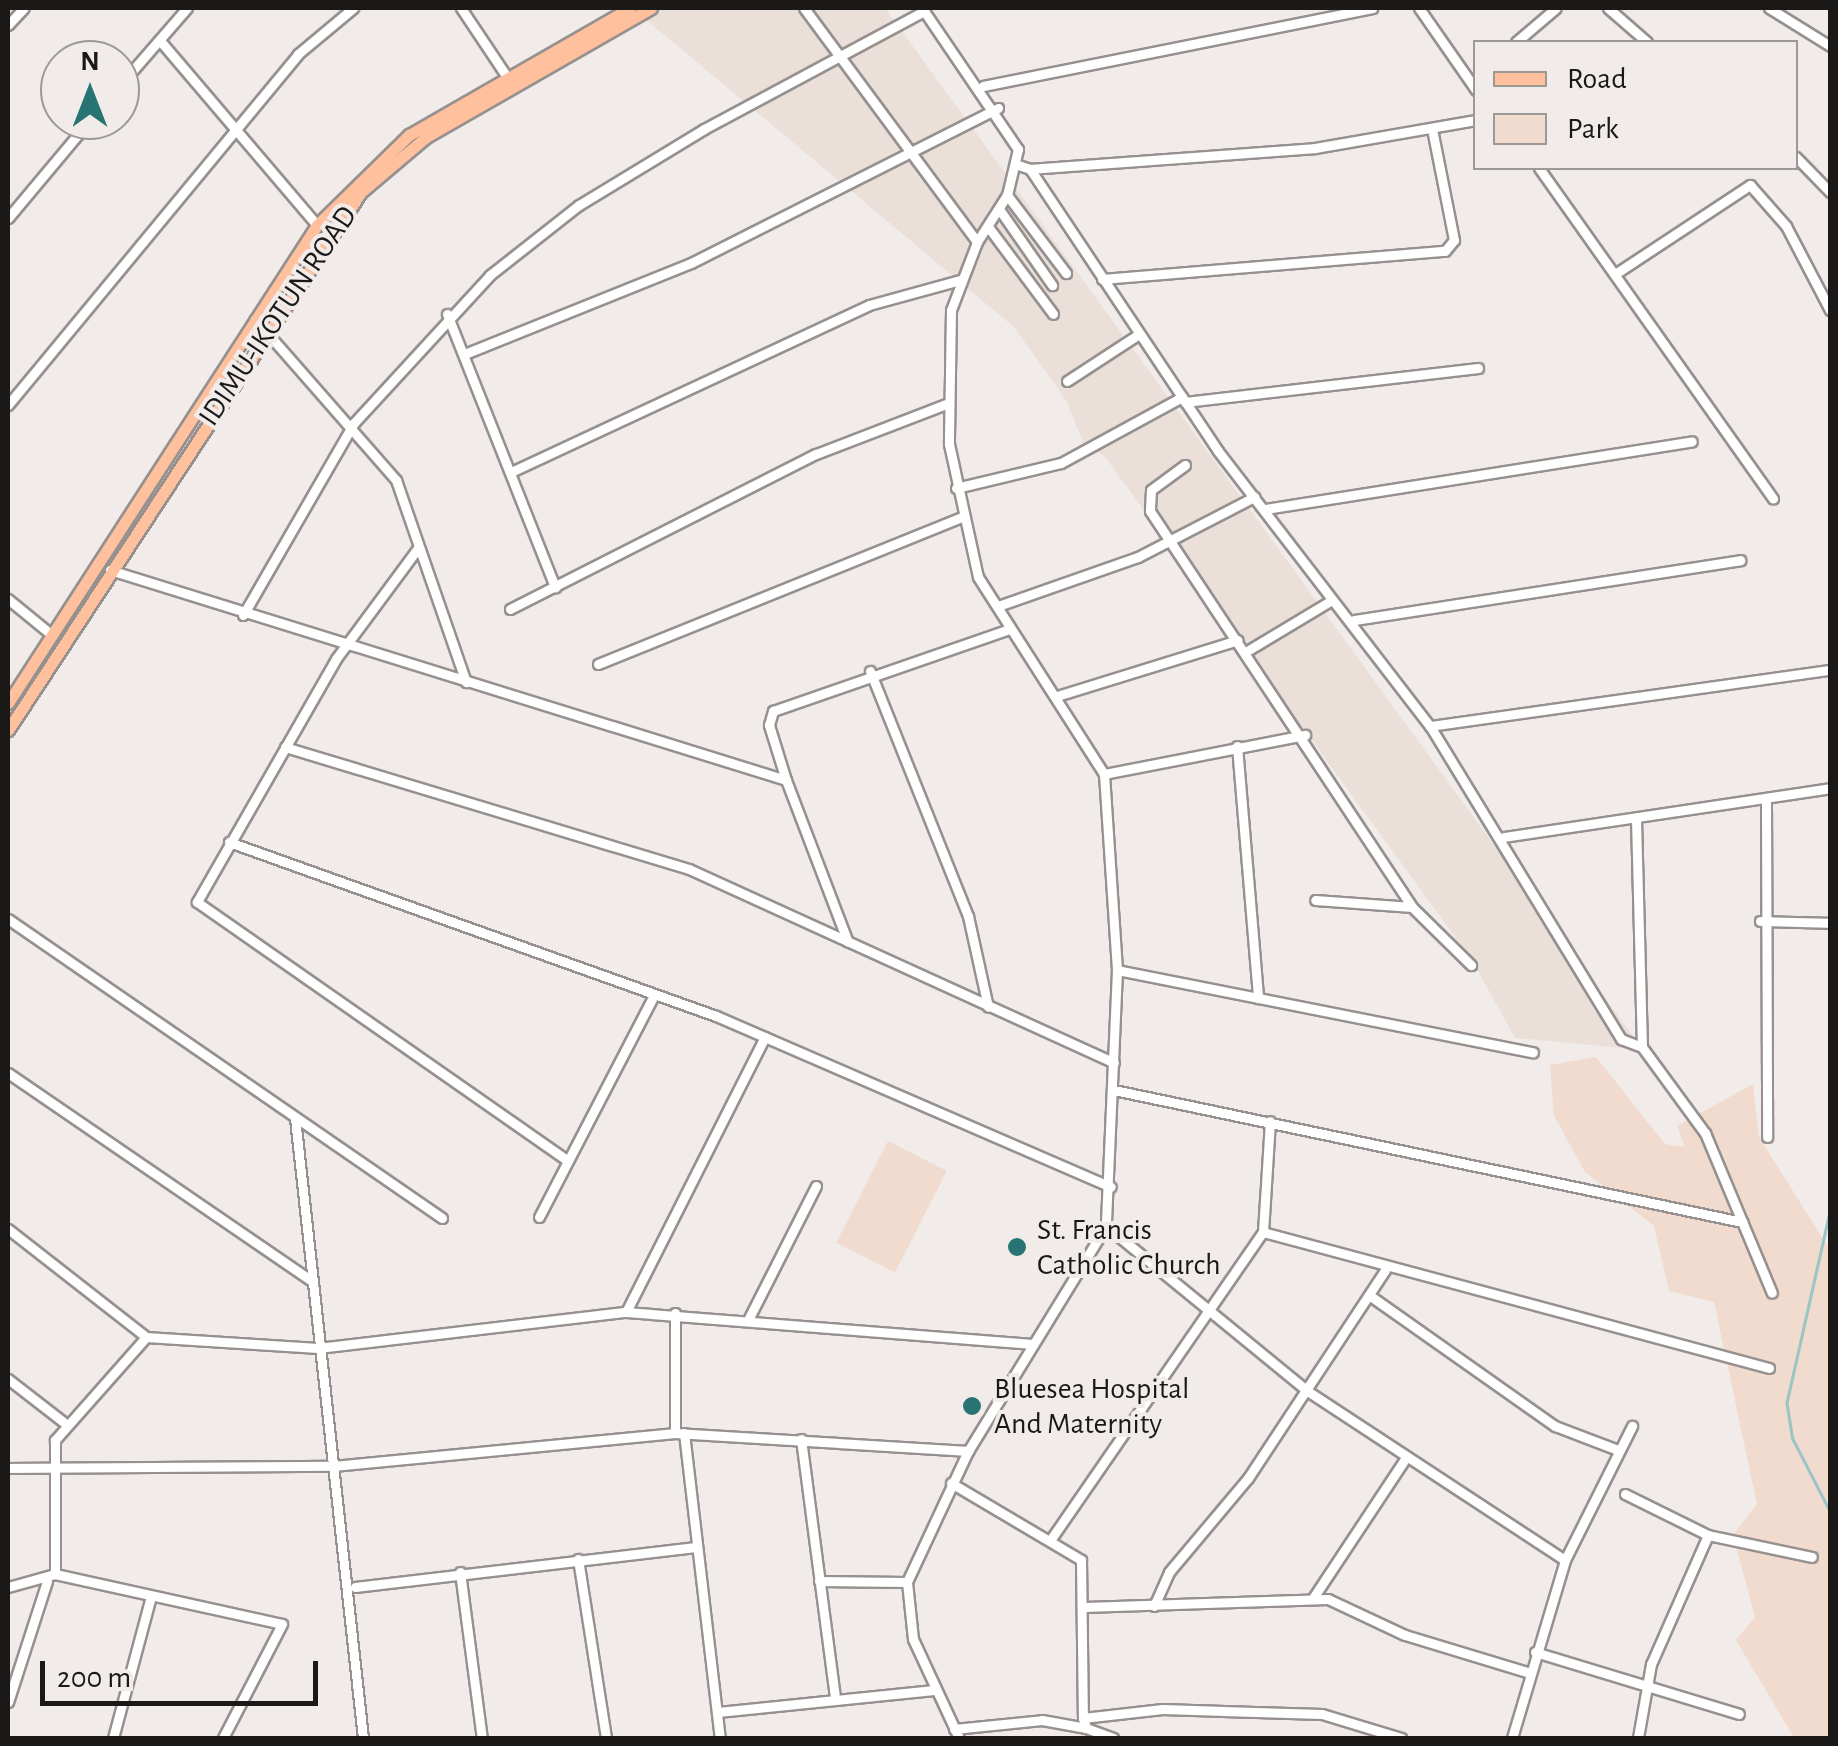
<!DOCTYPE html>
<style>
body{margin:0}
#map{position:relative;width:1838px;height:1746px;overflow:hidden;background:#f1ecea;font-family:"Alegreya Sans",sans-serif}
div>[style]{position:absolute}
.built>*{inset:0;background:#ebdfd9}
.green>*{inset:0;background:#f1dace;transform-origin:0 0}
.stream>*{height:2.5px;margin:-1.25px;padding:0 1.25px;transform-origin:1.25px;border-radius:1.25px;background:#9ac5c5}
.roads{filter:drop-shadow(2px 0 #96918f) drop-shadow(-2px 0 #96918f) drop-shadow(0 2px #96918f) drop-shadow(0 -2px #96918f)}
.minor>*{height:9px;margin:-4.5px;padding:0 4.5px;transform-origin:4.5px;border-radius:4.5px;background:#fff}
.major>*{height:11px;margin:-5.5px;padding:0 5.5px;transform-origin:5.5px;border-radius:5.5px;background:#ffc09d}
.dots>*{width:28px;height:28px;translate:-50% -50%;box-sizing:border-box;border:5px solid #f1ecea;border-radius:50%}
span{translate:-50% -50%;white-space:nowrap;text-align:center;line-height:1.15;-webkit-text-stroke:8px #f1ecea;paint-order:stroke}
.street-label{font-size:30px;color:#1b1918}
.poi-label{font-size:30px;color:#1b1918}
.left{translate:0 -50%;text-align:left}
.frame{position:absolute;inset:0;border:10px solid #1b1918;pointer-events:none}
.legend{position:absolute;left:1473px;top:40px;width:325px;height:130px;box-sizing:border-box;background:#f1ecea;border:2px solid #9b9896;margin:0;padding:12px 18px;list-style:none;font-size:30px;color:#1b1918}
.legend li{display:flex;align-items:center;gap:20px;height:50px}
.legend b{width:50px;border:2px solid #9b9896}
.north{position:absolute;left:40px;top:40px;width:100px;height:100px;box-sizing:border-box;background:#f1ecea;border:2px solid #9b9896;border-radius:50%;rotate:0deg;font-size:28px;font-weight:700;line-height:40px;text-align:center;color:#1b1918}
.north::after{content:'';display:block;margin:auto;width:35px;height:45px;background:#287373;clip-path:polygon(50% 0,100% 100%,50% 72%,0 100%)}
.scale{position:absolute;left:40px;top:1661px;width:278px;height:45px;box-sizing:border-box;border:5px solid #1b1918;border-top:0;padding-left:12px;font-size:30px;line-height:35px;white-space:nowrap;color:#1b1918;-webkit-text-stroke:8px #f1ecea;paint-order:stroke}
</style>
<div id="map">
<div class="built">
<div style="clip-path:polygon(632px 8px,885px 8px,1643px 1050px,1515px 1038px,1472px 960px,1105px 457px,1083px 443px,1067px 402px,1014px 327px)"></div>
</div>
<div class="green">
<div style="clip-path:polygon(1596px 1057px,1665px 1144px,1685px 1147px,1677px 1126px,1753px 1084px,1759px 1137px,1830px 1250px,1830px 1738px,1794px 1738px,1736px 1640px,1755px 1617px,1733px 1535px,1757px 1504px,1714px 1302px,1669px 1291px,1654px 1226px,1585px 1172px,1554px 1116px,1550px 1065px)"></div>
<div style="left:888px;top:1141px;width:66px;height:114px;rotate:27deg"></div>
</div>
<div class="stream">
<div style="left:1830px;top:1212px;width:196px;rotate:102.7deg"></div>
<div style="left:1787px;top:1403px;width:36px;rotate:81deg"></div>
<div style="left:1793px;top:1439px;width:81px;rotate:62.8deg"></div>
</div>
<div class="roads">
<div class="minor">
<div style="left:461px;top:8px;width:83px;rotate:56.3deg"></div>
<div style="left:804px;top:8px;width:291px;rotate:53.5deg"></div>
<div style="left:922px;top:8px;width:171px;rotate:55.8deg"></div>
<div style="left:1018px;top:149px;width:47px;rotate:103.4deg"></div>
<div style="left:1007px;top:195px;width:56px;rotate:122.6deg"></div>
<div style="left:977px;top:242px;width:73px;rotate:110.9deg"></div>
<div style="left:951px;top:310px;width:134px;rotate:90.9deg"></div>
<div style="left:949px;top:444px;width:136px;rotate:77.7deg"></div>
<div style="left:978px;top:577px;width:234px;rotate:57.4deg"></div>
<div style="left:1104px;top:774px;width:196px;rotate:86.2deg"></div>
<div style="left:1117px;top:970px;width:256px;rotate:92.5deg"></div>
<div style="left:1106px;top:1226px;width:264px;rotate:121.5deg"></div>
<div style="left:968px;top:1451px;width:145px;rotate:115deg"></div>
<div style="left:907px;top:1582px;width:57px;rotate:84deg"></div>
<div style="left:913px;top:1639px;width:109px;rotate:65.1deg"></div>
<div style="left:1419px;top:8px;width:100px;rotate:55.2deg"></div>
<div style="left:1608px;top:8px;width:52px;rotate:41.1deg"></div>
<div style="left:1769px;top:8px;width:72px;rotate:31.9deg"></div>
<div style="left:8px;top:25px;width:23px;rotate:-47deg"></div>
<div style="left:1516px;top:42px;width:52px;rotate:-40.4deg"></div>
<div style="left:162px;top:43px;width:239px;rotate:49.6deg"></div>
<div style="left:120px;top:85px;width:102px;rotate:-49deg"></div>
<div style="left:983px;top:86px;width:397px;rotate:-11.3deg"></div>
<div style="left:1796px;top:157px;width:49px;rotate:45.8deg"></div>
<div style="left:1018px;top:165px;width:13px;rotate:18deg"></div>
<div style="left:1030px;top:169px;width:339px;rotate:56.3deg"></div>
<div style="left:1218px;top:451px;width:347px;rotate:52.4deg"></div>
<div style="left:1430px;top:726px;width:367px;rotate:58.6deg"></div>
<div style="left:1621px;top:1039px;width:22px;rotate:21deg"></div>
<div style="left:1539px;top:168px;width:405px;rotate:54.7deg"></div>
<div style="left:1030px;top:169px;width:286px;rotate:-4.2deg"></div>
<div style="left:1315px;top:148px;width:163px;rotate:-9.9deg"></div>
<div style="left:1007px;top:195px;width:98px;rotate:52.9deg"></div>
<div style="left:999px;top:209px;width:93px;rotate:55.1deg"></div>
<div style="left:8px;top:218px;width:128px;rotate:-50.1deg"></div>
<div style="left:989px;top:228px;width:107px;rotate:53.3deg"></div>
<div style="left:1615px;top:274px;width:162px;rotate:-33.4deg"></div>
<div style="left:1750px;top:185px;width:55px;rotate:48.7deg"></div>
<div style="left:1786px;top:226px;width:95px;rotate:62.4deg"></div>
<div style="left:1102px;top:279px;width:344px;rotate:-4.7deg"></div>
<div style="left:1445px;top:251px;width:14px;rotate:-51deg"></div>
<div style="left:1454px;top:240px;width:108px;rotate:-101.2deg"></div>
<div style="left:447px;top:314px;width:294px;rotate:68.4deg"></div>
<div style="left:255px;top:319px;width:214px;rotate:48.8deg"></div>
<div style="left:396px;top:480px;width:214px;rotate:70.9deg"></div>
<div style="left:467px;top:353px;width:241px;rotate:-21.9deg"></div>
<div style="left:691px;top:263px;width:344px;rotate:-26.8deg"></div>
<div style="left:1067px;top:381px;width:86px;rotate:-33.1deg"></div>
<div style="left:1185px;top:402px;width:295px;rotate:-6.6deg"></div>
<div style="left:8px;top:405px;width:455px;rotate:-50.4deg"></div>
<div style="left:298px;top:54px;width:72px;rotate:-39.9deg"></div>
<div style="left:1185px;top:465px;width:42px;rotate:143.7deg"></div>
<div style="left:1151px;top:490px;width:21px;rotate:93deg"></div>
<div style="left:1150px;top:511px;width:475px;rotate:56.5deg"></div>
<div style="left:1412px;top:907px;width:97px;rotate:-175.9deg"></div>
<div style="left:511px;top:472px;width:395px;rotate:-25deg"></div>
<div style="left:869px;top:305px;width:94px;rotate:-15.4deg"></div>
<div style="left:956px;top:488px;width:108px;rotate:-13.4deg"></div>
<div style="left:1061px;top:463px;width:138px;rotate:-28.6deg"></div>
<div style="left:1265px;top:509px;width:432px;rotate:-9deg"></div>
<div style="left:418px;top:548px;width:138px;rotate:126.5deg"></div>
<div style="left:336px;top:659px;width:280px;rotate:119.8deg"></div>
<div style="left:197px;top:902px;width:452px;rotate:34.9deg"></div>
<div style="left:110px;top:570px;width:708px;rotate:17.26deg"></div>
<div style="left:786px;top:780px;width:173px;rotate:69.1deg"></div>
<div style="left:8px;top:599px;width:57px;rotate:39.3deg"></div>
<div style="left:998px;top:606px;width:148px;rotate:-19.3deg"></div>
<div style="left:1138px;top:557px;width:131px;rotate:-27.3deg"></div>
<div style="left:510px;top:609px;width:343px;rotate:-26.9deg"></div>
<div style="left:816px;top:454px;width:139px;rotate:-21deg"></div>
<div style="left:243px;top:615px;width:222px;rotate:-60deg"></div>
<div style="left:354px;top:423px;width:201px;rotate:-47.4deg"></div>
<div style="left:490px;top:275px;width:113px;rotate:-38.2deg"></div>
<div style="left:579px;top:205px;width:146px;rotate:-31.3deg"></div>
<div style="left:704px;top:129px;width:250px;rotate:-28.2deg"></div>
<div style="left:1354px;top:620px;width:391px;rotate:-8.8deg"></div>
<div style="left:1247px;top:651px;width:99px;rotate:-31deg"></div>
<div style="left:598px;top:664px;width:392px;rotate:-22deg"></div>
<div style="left:870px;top:671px;width:264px;rotate:68.2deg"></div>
<div style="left:968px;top:916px;width:93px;rotate:77.6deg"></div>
<div style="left:1057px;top:696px;width:189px;rotate:-17.2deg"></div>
<div style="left:1430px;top:726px;width:404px;rotate:-8deg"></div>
<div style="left:1237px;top:746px;width:253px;rotate:85.2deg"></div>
<div style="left:285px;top:747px;width:422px;rotate:16.8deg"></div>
<div style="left:689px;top:869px;width:467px;rotate:24.5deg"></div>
<div style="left:1104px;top:774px;width:205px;rotate:-11deg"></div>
<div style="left:786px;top:780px;width:58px;rotate:-107.2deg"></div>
<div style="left:769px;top:725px;width:15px;rotate:-74deg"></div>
<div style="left:773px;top:711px;width:251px;rotate:-19.1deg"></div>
<div style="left:1766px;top:801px;width:336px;rotate:89.8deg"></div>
<div style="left:1636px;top:819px;width:228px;rotate:88.5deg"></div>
<div style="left:1642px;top:1047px;width:107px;rotate:53.8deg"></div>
<div style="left:1705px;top:1133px;width:173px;rotate:67.3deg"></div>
<div style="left:1504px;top:837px;width:330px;rotate:-8.5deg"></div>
<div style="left:229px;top:842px;width:517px;rotate:19.66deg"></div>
<div style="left:716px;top:1016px;width:430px;rotate:23.4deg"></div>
<div style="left:1412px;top:907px;width:83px;rotate:44.5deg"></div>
<div style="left:8px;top:919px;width:527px;rotate:34.56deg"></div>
<div style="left:1760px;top:921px;width:70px;rotate:1.6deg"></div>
<div style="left:1117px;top:970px;width:424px;rotate:11.2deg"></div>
<div style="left:8px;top:1073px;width:366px;rotate:34.4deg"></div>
<div style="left:1114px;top:1090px;width:642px;rotate:11.87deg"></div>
<div style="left:295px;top:1118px;width:624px;rotate:83.74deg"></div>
<div style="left:539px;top:1217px;width:250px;rotate:-62.6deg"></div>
<div style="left:1106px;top:1226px;width:262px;rotate:39.3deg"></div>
<div style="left:1309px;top:1392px;width:306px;rotate:33.3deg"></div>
<div style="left:8px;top:1229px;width:175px;rotate:38deg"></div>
<div style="left:1263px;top:1232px;width:524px;rotate:15.04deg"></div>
<div style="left:1369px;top:1295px;width:228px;rotate:35.2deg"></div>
<div style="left:1555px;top:1426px;width:67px;rotate:20.9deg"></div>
<div style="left:626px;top:1312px;width:308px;rotate:-63.2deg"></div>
<div style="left:749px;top:1318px;width:148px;rotate:-63.1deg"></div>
<div style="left:8px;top:1379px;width:73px;rotate:37.8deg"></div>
<div style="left:675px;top:1433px;width:120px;rotate:-90deg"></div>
<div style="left:684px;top:1433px;width:307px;rotate:83.3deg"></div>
<div style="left:801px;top:1439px;width:261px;rotate:82.5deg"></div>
<div style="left:8px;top:1468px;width:325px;rotate:-0.4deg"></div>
<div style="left:333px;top:1466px;width:344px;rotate:-5.5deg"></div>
<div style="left:675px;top:1433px;width:294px;rotate:3.5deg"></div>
<div style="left:951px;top:1483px;width:151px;rotate:30.6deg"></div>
<div style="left:1081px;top:1560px;width:158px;rotate:89.3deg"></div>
<div style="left:1625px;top:1494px;width:93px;rotate:26.3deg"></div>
<div style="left:1708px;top:1535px;width:141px;rotate:113.8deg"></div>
<div style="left:1651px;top:1664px;width:75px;rotate:100deg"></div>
<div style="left:1708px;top:1535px;width:106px;rotate:11.9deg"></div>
<div style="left:1051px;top:1539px;width:373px;rotate:-55.4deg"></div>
<div style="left:1263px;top:1232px;width:111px;rotate:-86.4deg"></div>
<div style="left:578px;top:1559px;width:181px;rotate:81.1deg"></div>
<div style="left:460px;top:1572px;width:167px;rotate:82.5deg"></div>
<div style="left:55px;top:1574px;width:232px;rotate:12.4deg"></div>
<div style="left:282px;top:1624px;width:128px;rotate:117.4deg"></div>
<div style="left:819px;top:1581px;width:88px;rotate:0.7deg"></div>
<div style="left:8px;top:1587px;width:49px;rotate:-15.5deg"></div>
<div style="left:55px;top:1574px;width:134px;rotate:-90deg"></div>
<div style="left:55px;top:1440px;width:137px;rotate:-48.5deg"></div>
<div style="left:146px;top:1337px;width:172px;rotate:3.7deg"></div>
<div style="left:318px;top:1348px;width:310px;rotate:-6.7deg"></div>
<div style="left:626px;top:1312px;width:408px;rotate:4.5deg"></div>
<div style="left:355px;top:1587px;width:343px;rotate:-6.7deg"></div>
<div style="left:1313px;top:1598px;width:167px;rotate:-56.5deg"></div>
<div style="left:1154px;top:1606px;width:37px;rotate:-66deg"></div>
<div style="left:1169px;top:1572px;width:123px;rotate:-50deg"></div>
<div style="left:1248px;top:1478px;width:249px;rotate:-56.6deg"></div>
<div style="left:1084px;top:1607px;width:244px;rotate:-1.9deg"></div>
<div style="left:1328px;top:1599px;width:85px;rotate:25.1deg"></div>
<div style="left:1405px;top:1635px;width:127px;rotate:16.9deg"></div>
<div style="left:1535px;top:1652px;width:213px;rotate:16.9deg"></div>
<div style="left:8px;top:1702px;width:127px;rotate:-72.1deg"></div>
<div style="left:718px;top:1712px;width:217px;rotate:-5.8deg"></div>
<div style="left:1086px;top:1728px;width:29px;rotate:20deg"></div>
<div style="left:954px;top:1729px;width:88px;rotate:-5.8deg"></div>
<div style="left:1042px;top:1720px;width:45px;rotate:10.3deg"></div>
<div style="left:1086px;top:1728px;width:10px;rotate:-107deg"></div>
<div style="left:1083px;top:1718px;width:80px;rotate:-6.5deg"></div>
<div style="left:1162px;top:1709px;width:160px;rotate:1.8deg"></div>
<div style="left:1322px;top:1714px;width:83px;rotate:16.9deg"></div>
<div style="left:113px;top:1738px;width:143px;rotate:-75deg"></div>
<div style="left:1512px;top:1738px;width:186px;rotate:-73.4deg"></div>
<div style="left:1565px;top:1560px;width:150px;rotate:-63.4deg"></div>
</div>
<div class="major">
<div style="left:8px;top:703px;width:569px;rotate:-57.12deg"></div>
<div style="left:317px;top:225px;width:129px;rotate:-44.4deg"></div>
<div style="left:409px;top:135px;width:255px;rotate:-29.9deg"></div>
<div style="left:8px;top:730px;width:643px;rotate:-56.73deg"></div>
<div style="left:361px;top:192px;width:85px;rotate:-40.2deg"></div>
<div style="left:426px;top:137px;width:259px;rotate:-29.8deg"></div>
</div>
</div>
<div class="dots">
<div style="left:1017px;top:1247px;background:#287373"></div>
<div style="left:972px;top:1406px;background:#287373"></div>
</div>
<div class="street-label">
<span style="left:278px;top:316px;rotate:-56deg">IDIMU-IKOTUN ROAD</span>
</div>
<div class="poi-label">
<span class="left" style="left:1037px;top:1247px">St. Francis<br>Catholic Church</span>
<span class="left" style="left:994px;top:1406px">Bluesea Hospital<br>And Maternity</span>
</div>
<div class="frame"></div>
<ul class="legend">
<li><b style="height:12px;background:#ffc09d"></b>Road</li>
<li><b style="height:28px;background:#f1dace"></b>Park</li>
</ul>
<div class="north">N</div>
<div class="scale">200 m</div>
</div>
